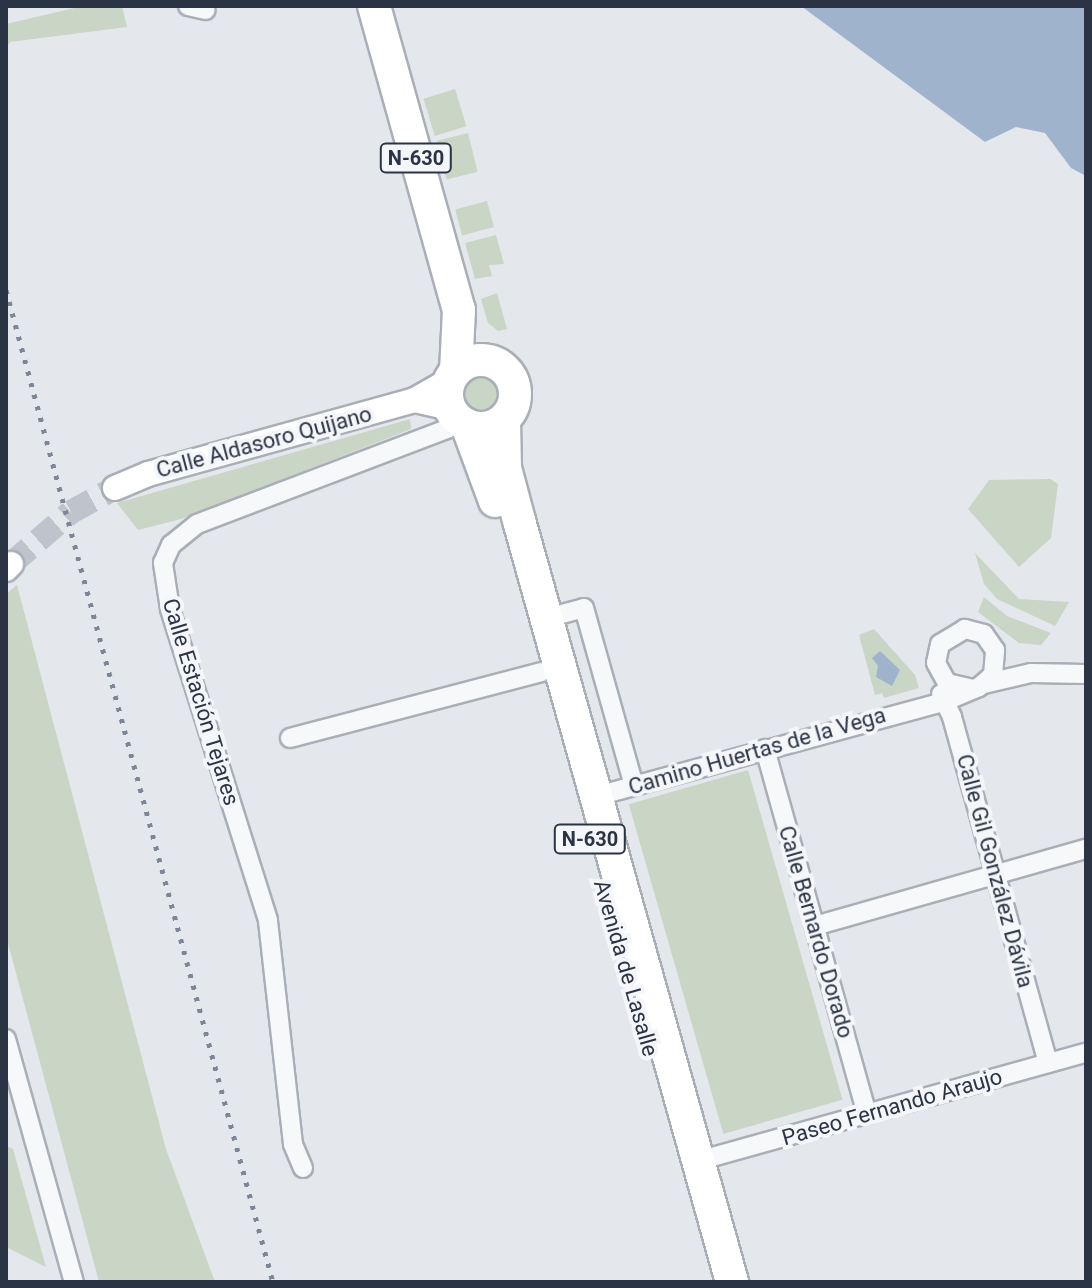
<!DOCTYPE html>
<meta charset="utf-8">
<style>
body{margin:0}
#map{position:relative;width:1092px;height:1288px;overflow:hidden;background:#e4e7ec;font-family:Roboto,sans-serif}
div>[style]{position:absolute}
.green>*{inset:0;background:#c9d6c5;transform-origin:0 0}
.round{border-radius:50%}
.water>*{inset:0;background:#9fb4cc}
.secondary-tunnel>*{height:24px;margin-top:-12px;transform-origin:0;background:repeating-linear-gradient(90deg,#bfc3cb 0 24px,transparent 0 36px)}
.roads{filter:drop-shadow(2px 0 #a9aeb7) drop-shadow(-2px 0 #a9aeb7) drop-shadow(0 2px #a9aeb7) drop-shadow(0 -2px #a9aeb7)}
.street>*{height:18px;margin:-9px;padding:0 9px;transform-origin:9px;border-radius:9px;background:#f7f8fa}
.secondary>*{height:24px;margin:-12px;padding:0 12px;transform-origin:12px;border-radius:12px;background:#fff}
.highway>*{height:32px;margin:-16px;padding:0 16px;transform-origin:16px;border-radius:16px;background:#fff}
.highway>.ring{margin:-16px;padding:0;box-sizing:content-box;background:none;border:32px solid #fff;border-radius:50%}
.rail>*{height:5px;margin-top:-2.5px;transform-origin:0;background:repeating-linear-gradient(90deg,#7d8696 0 4px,transparent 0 12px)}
span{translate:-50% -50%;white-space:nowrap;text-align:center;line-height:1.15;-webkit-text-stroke:8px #f4f6f9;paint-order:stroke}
.shield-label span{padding:2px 6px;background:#f4f6f9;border:2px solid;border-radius:6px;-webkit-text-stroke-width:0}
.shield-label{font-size:20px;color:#2b3445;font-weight:700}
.street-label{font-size:22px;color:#2b3445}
.frame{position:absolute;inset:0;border:8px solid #2b3445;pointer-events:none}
</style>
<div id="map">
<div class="green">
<div style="clip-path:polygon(83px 6px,122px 6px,127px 27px,10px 42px,6px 48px,6px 24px)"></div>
<div style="left:455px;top:89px;width:39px;height:33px;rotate:73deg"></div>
<div style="left:468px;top:133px;width:40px;height:32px;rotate:76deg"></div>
<div style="left:487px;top:201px;width:27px;height:33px;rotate:75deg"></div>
<div style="clip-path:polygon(496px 235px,504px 264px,489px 265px,492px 276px,475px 279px,465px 243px)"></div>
<div style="clip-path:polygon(497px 293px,507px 329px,498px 331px,488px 323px,481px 299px)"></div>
<div class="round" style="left:459px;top:372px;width:44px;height:44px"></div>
<div style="clip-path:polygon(410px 419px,411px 429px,181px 519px,138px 530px,117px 503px)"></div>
<div style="clip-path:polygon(1050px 479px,1058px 484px,1051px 538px,1019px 567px,968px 509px,989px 480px)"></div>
<div style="clip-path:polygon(975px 553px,1019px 599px,1069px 602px,1055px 626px,997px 599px,984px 584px)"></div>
<div style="clip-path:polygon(17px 585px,166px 1149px,215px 1282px,99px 1282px,6px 936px,6px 594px)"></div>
<div style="clip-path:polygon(984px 597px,1007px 616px,1051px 633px,1041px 645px,1019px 643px,978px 612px)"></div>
<div style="clip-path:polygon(874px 629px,915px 675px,919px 688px,884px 698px,882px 693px,875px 695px,859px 635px)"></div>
<div style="left:748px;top:770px;width:343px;height:124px;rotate:74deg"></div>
<div style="clip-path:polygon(6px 1146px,13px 1149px,46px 1267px,6px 1247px)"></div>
</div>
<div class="water">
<div style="clip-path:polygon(801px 6px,1086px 6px,1086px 176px,1071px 168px,1045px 133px,1016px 127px,985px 142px)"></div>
<div style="clip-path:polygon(880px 651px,900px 670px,892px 686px,876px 677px,878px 666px,872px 658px)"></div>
</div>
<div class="secondary-tunnel">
<div style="left:11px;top:564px;width:79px;rotate:-40.9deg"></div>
<div style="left:71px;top:512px;width:50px;rotate:-28.6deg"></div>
</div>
<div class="roads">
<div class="street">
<div style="left:188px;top:6px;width:18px;rotate:13deg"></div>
<div style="left:547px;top:618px;width:38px;rotate:-15deg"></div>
<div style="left:584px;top:608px;width:185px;rotate:74.3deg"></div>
<div style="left:984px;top:684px;width:48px;rotate:-13.2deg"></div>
<div style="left:1031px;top:673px;width:55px;rotate:1deg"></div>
<div style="left:941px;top:694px;width:25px;rotate:64deg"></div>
<div style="left:952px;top:717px;width:359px;rotate:74.5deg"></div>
<div style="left:290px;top:738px;width:260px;rotate:-14.7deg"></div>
<div style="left:765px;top:749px;width:379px;rotate:74.4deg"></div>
<div style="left:597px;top:796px;width:362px;rotate:-15.2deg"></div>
<div style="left:946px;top:701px;width:36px;rotate:-23deg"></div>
<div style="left:979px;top:687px;width:18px;rotate:-41deg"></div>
<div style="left:993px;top:675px;width:25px;rotate:-85deg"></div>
<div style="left:995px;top:650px;width:19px;rotate:-125deg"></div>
<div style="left:984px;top:634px;width:20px;rotate:-165deg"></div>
<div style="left:965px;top:629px;width:29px;rotate:149deg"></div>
<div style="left:940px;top:644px;width:19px;rotate:102deg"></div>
<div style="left:936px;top:663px;width:23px;rotate:61deg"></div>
<div style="left:947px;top:683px;width:27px;rotate:13deg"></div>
<div style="left:815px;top:926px;width:282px;rotate:-15.9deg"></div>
<div style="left:6px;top:1039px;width:252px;rotate:74.4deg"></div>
<div style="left:698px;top:1161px;width:403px;rotate:-15.6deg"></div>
<div style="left:303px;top:1168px;width:26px;rotate:-113deg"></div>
<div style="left:293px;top:1144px;width:225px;rotate:-96.4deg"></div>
<div style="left:268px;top:920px;width:326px;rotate:-107.5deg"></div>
<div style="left:170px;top:609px;width:47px;rotate:-98.7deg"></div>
<div style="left:163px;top:563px;width:20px;rotate:-66deg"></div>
<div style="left:171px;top:545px;width:33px;rotate:-39deg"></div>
<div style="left:197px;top:524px;width:267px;rotate:-20.8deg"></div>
<div style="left:447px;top:429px;width:15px;rotate:-48deg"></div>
</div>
<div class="secondary">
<div style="left:415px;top:400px;width:35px;rotate:13deg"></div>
<div style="left:115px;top:488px;width:36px;rotate:-23deg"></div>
<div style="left:148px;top:474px;width:277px;rotate:-15.5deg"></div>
<div style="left:415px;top:400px;width:40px;rotate:-29.7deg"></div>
<div style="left:6px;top:569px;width:7px;rotate:-45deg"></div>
</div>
<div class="highway">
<div style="left:374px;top:6px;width:316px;rotate:74.4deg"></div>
<div style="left:459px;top:310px;width:61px;rotate:92.8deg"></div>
<div class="ring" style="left:447px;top:360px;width:36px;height:36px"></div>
<div style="left:504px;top:420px;width:48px;rotate:88.8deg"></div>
<div style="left:505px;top:468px;width:58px;rotate:75deg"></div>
<div style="left:520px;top:524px;width:787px;rotate:74.37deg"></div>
<div style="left:467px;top:425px;width:81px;rotate:69.8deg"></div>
</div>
</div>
<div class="rail">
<div style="left:6px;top:290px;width:1027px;rotate:74.94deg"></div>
</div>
<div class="shield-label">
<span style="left:416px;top:158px">N-630</span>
<span style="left:590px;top:839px">N-630</span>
</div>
<div class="street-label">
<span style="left:264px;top:442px;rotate:-15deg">Calle Aldasoro Quijano</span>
<span style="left:201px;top:702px;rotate:73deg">Calle Estación Tejares</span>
<span style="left:757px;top:751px;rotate:-16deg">Camino Huertas de la Vega</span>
<span style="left:995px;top:871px;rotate:75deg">Calle Gil González Dávila</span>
<span style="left:816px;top:932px;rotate:74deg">Calle Bernardo Dorado</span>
<span style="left:626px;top:968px;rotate:74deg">Avenida de Lasalle</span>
<span style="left:892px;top:1107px;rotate:-16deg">Paseo Fernando Araujo</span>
</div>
<div class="frame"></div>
</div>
